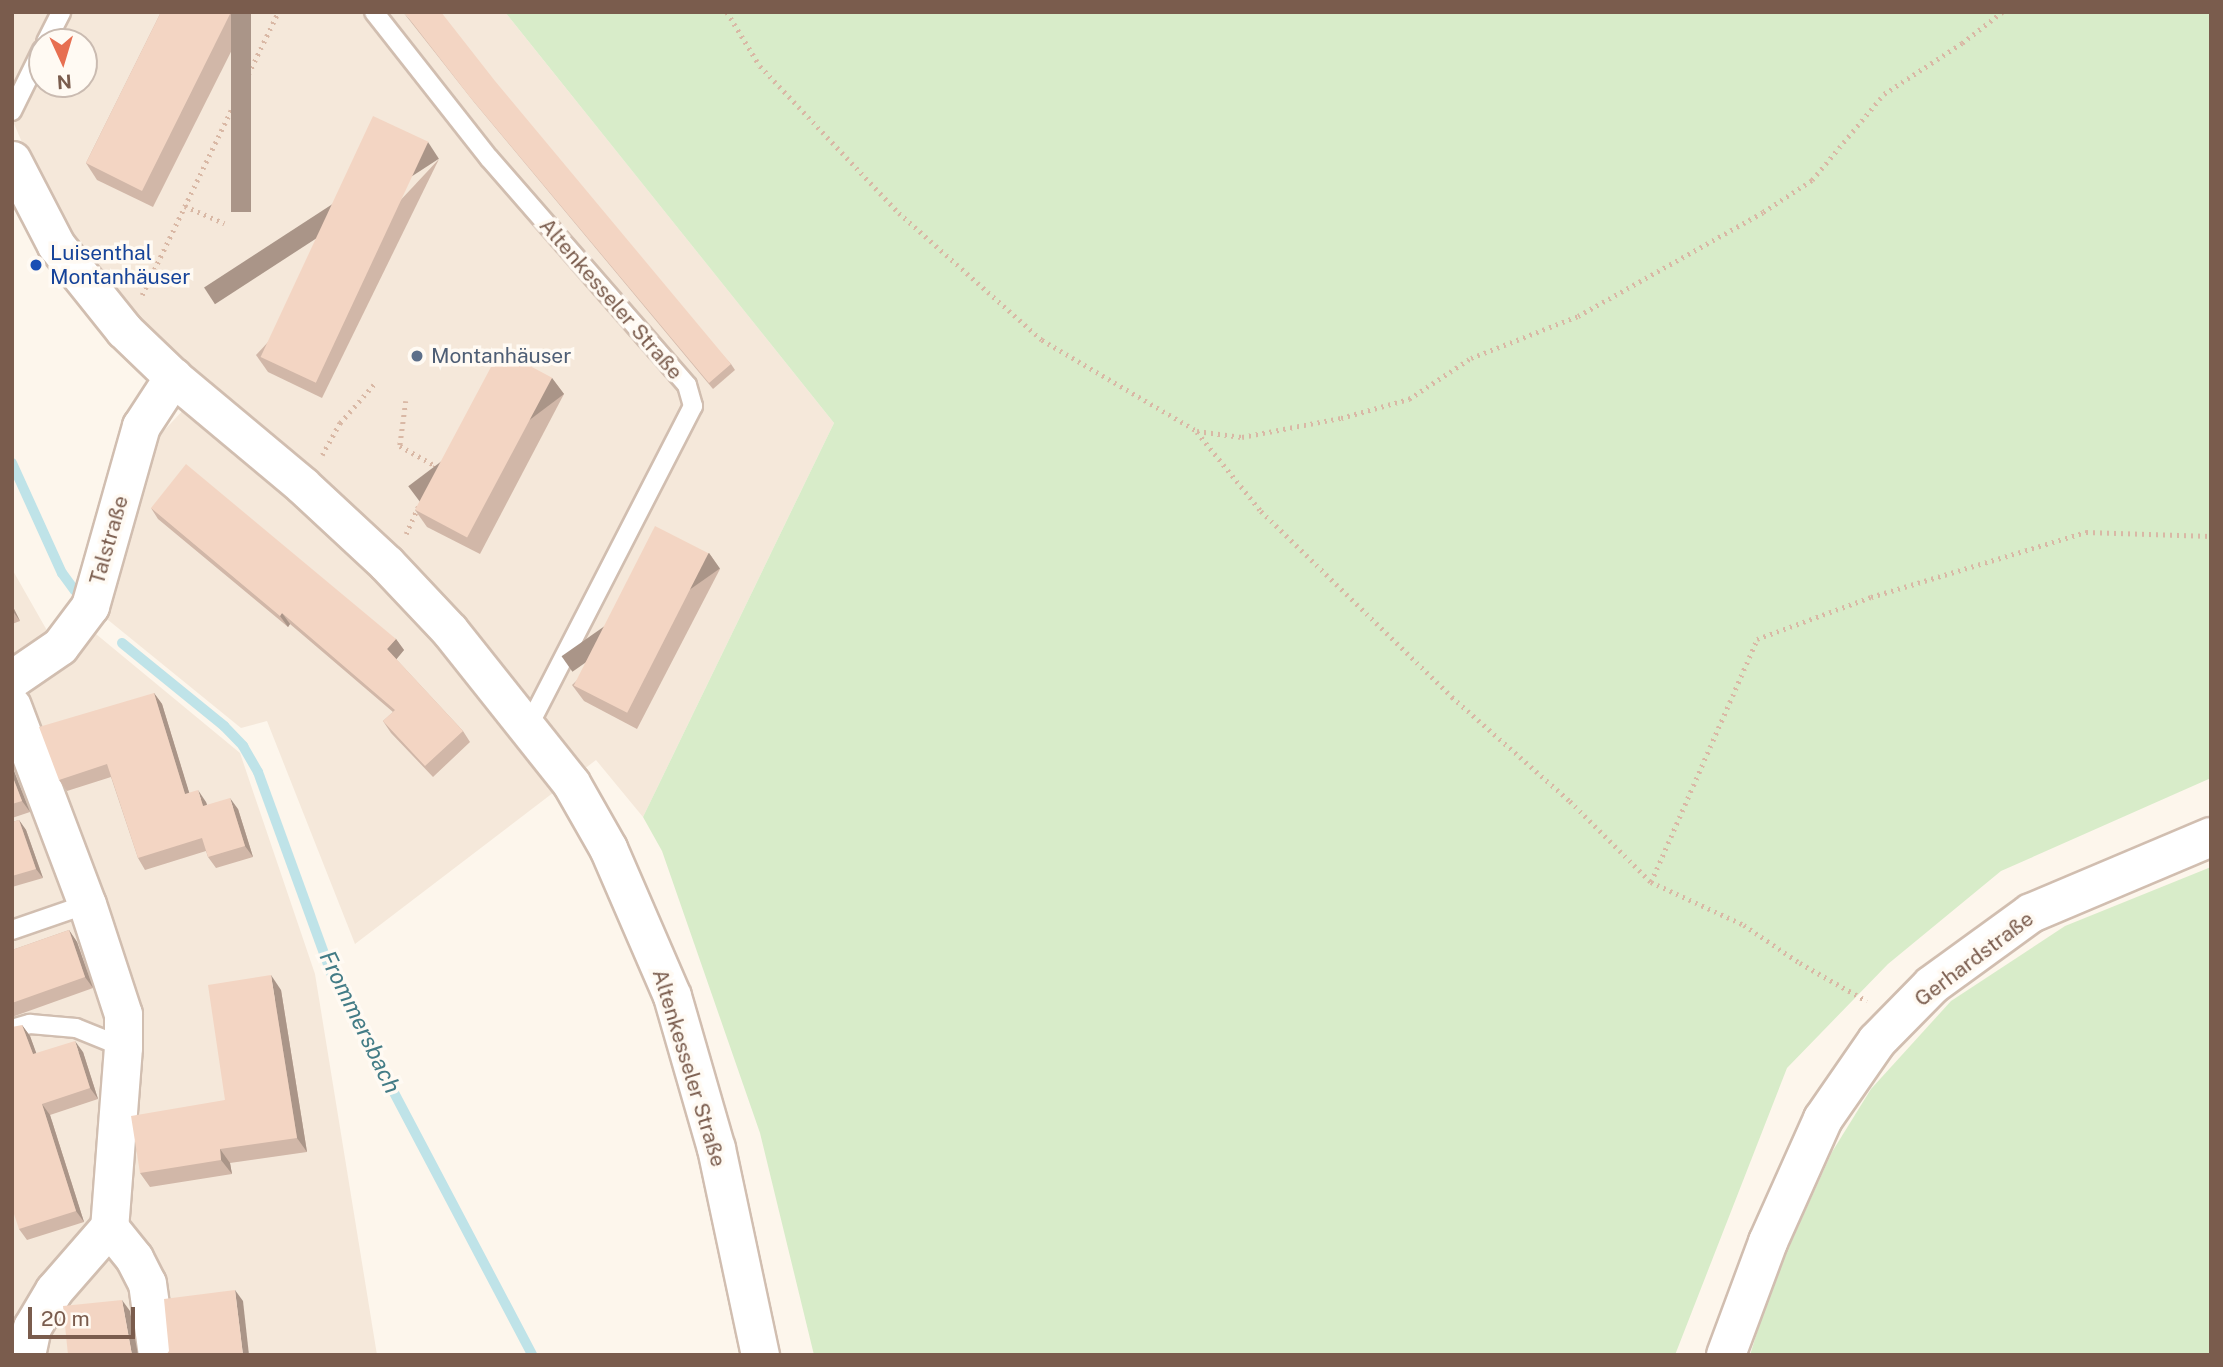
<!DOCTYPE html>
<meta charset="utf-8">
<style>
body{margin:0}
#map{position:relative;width:2223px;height:1367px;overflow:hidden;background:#fdf6ec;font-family:"Public Sans",sans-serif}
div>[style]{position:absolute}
.residential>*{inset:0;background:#f5e8da}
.green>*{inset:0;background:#d8ecc9}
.stream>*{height:10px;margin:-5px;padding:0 5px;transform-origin:5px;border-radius:5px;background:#bfe3e8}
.path>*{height:4.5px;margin-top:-2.25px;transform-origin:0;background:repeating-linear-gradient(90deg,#d9b8a5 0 2px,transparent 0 7px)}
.roads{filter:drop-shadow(2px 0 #d1beb0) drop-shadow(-2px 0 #d1beb0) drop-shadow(0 2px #d1beb0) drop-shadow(0 -2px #d1beb0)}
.service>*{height:18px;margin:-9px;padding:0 9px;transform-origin:9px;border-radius:9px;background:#fff}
.minor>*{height:37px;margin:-18.5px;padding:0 18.5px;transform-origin:18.5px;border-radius:18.5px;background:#fff}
.tertiary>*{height:38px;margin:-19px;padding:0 19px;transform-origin:19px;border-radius:19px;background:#fff}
.wall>*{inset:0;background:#d1b7a8}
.shaded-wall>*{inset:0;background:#aa9588;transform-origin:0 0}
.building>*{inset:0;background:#f3d5c3;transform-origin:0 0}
.dots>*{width:19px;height:19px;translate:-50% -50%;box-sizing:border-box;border:4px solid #fffaf3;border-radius:50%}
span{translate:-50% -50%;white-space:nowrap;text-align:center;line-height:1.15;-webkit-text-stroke:7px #fffaf3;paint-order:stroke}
.transit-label{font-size:21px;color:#164399}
.left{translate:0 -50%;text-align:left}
.street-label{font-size:21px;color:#7a5c4d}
.service-label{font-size:21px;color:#4e5e75}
.water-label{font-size:23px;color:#437c86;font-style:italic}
.frame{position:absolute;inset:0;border:14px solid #7a5c4d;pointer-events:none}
.north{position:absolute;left:28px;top:28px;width:70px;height:70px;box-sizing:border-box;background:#fffaf3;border:2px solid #cabbb1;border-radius:50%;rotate:176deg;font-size:19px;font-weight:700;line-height:28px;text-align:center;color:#7a5c4d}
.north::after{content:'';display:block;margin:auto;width:24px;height:32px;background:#e76f51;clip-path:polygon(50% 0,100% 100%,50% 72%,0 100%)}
.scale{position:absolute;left:28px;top:1307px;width:107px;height:32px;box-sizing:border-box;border:4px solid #7a5c4d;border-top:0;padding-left:9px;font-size:21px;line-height:24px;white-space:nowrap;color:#7a5c4d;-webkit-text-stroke:5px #fffaf3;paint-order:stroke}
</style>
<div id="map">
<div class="residential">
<div style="clip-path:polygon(evenodd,12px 12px,505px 12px,834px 423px,643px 817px,596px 760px,355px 944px,267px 721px,241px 728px,102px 615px,155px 440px,205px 387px,110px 293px,44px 194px,12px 119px,12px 12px,42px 42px,84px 42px,84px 84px,42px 84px,42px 42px)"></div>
<div style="clip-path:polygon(12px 569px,49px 634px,73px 615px,240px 753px,315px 974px,377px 1355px,12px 1355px)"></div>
</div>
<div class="green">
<div style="clip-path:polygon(505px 12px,2211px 12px,2211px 778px,2001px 871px,1888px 964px,1787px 1068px,1675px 1355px,814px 1355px,760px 1133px,662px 851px,643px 817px,834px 423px)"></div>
<div style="clip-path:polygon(2211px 867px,2211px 1355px,1750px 1355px,1772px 1284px,1832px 1152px,1871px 1089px,1951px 1001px,2065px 926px)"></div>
</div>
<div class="stream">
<div style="left:12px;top:463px;width:121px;rotate:65.6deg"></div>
<div style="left:62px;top:573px;width:22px;rotate:54deg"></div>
<div style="left:122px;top:643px;width:132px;rotate:39.1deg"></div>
<div style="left:224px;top:726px;width:28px;rotate:46deg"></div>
<div style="left:243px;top:746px;width:30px;rotate:60deg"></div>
<div style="left:258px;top:772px;width:216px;rotate:70deg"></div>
<div style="left:332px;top:975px;width:429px;rotate:62.2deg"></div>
</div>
<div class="path">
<div style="left:727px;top:12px;width:63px;rotate:58.6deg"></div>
<div style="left:760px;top:66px;width:202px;rotate:46.6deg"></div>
<div style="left:899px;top:213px;width:191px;rotate:41.6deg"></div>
<div style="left:1042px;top:340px;width:180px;rotate:30.4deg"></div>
<div style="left:1197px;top:431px;width:45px;rotate:7.6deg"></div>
<div style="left:1242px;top:437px;width:101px;rotate:-10.9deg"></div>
<div style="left:1341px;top:418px;width:71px;rotate:-15.6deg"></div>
<div style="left:1409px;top:399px;width:74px;rotate:-33.5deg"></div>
<div style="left:1471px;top:358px;width:115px;rotate:-21.4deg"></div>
<div style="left:1578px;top:316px;width:212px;rotate:-29.3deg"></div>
<div style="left:1763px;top:212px;width:59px;rotate:-33.1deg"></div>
<div style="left:1812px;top:180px;width:112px;rotate:-50.1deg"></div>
<div style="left:1884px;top:94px;width:93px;rotate:-33.2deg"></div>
<div style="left:1962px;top:43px;width:51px;rotate:-37.8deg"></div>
<div style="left:185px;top:206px;width:43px;rotate:23.6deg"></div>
<div style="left:142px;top:295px;width:314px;rotate:-64.3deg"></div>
<div style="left:406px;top:401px;width:45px;rotate:97.6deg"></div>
<div style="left:400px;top:446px;width:41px;rotate:29.1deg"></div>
<div style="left:436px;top:466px;width:36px;rotate:113deg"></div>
<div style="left:1197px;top:432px;width:102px;rotate:51deg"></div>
<div style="left:1261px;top:511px;width:267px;rotate:44.2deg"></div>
<div style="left:1452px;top:697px;width:157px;rotate:41.4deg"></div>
<div style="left:1570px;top:801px;width:115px;rotate:45deg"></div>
<div style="left:1651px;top:882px;width:102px;rotate:24.8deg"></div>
<div style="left:1744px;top:925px;width:68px;rotate:34.2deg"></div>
<div style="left:1800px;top:963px;width:77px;rotate:29.6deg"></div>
<div style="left:322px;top:455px;width:37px;rotate:-61deg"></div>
<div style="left:340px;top:423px;width:53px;rotate:-48.8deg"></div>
<div style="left:406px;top:534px;width:30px;rotate:-66deg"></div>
<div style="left:1651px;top:882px;width:265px;rotate:-66.4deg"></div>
<div style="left:1757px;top:639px;width:121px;rotate:-20.2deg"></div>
<div style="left:1871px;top:597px;width:225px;rotate:-16.8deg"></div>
<div style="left:2086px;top:532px;width:125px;rotate:1.8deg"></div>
</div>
<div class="roads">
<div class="service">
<div style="left:374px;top:12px;width:186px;rotate:51.8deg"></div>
<div style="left:489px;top:158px;width:301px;rotate:48.9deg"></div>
<div style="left:687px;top:385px;width:22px;rotate:74deg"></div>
<div style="left:693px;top:406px;width:361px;rotate:117.2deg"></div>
<div style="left:46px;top:42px;width:34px;rotate:-63deg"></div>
<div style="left:12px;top:111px;width:68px;rotate:-63.8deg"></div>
<div style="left:12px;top:930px;width:79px;rotate:-19.1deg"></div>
<div style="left:12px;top:1029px;width:19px;rotate:-16deg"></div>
<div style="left:30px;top:1024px;width:46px;rotate:5deg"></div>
<div style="left:76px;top:1028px;width:51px;rotate:22deg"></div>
</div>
<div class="minor">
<div style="left:12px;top:160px;width:96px;rotate:62.6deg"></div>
<div style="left:56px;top:245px;width:109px;rotate:51.3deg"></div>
<div style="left:124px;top:330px;width:68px;rotate:43.8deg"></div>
<div style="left:173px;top:377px;width:168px;rotate:39.9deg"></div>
<div style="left:302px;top:485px;width:115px;rotate:42.9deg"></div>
<div style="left:386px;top:563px;width:93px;rotate:46.7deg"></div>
<div style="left:450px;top:631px;width:194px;rotate:51.5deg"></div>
<div style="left:571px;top:783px;width:75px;rotate:60.4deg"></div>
<div style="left:608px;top:848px;width:161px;rotate:66.6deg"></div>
<div style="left:672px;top:996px;width:158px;rotate:73.9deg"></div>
<div style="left:716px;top:1148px;width:212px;rotate:78deg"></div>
<div style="left:12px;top:679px;width:58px;rotate:-34.5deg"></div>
<div style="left:60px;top:646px;width:50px;rotate:-53.1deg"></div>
<div style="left:90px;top:606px;width:187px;rotate:-74.2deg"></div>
<div style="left:141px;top:426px;width:59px;rotate:-56.9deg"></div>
<div style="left:12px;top:706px;width:212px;rotate:69.3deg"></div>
<div style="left:87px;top:904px;width:116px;rotate:71.9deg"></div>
<div style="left:123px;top:1014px;width:33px;rotate:90deg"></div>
<div style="left:123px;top:1047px;width:181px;rotate:94.4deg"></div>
<div style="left:109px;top:1227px;width:84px;rotate:131.1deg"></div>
<div style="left:54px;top:1290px;width:43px;rotate:120.7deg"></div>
<div style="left:32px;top:1327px;width:29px;rotate:102deg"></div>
<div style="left:109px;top:1227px;width:40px;rotate:51deg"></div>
<div style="left:134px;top:1258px;width:28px;rotate:63deg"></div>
<div style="left:147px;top:1283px;width:73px;rotate:82.1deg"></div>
</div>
<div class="tertiary">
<div style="left:1726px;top:1355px;width:121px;rotate:-69.6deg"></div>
<div style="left:1768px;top:1242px;width:135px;rotate:-65.9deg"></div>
<div style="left:1823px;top:1119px;width:95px;rotate:-55.3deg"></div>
<div style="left:1877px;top:1041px;width:78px;rotate:-45.5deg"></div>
<div style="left:1932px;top:985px;width:122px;rotate:-36deg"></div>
<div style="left:2031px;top:913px;width:195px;rotate:-22.9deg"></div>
</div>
</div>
<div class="wall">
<div style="clip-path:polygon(161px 12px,251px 12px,153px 207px,97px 180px,86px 163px)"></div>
<div style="clip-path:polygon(403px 12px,731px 364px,735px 370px,713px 389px,474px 102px)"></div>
<div style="clip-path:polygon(439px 159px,322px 398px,268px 372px,256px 355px)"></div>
<div style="clip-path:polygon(552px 378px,564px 394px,480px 554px,427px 527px,415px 510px)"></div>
<div style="clip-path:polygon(151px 508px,396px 639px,404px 650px,396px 659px,463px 731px,470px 742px,433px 777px,391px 733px,383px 721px,393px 712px,290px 624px,288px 627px,158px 519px)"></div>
<div style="clip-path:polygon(709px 553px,720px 569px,637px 729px,584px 701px,572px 685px)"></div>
<div style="clip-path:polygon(12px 605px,20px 621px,12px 624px)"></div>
<div style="clip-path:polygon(154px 693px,162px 704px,189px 793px,206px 802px,207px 805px,238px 809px,253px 857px,216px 868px,208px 857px,206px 851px,145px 870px,138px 858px,111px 777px,67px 791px,59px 780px)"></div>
<div style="clip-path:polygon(12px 766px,30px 812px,12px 818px)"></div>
<div style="clip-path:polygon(19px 820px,26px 830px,43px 878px,12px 887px,12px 822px)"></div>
<div style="clip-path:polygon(69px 930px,77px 942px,93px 988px,12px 1017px,12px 950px)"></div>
<div style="clip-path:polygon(281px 990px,307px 1152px,230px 1163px,232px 1174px,150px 1187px,140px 1173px,225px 1100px)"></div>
<div style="clip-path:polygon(22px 1025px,30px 1036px,36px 1053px,83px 1052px,98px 1099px,50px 1115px,84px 1222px,27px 1240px,19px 1229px)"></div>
</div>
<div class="shaded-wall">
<div style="left:231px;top:12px;width:20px;height:200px"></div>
<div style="left:428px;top:142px;width:20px;height:267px;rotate:57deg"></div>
<div style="left:552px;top:378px;width:20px;height:180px;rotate:53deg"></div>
<div style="left:709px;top:553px;width:19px;height:180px;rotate:55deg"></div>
<div style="clip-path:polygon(12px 605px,20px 621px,12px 610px)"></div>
<div style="clip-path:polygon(282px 613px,290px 624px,288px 627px,280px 616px)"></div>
<div style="clip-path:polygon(396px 639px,404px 650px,395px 661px,387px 649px)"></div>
<div style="clip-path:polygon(154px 693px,162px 704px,193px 805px,185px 794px)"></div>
<div style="clip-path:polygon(12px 766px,30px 812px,22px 801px,12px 775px)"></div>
<div style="clip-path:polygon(198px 790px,206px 802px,211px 817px,203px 806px)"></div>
<div style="clip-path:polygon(230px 798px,238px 809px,253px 857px,245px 846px)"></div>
<div style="clip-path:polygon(19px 820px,26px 830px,43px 878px,36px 869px)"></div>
<div style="clip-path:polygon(69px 930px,77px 942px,93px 988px,85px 977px)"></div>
<div style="clip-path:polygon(271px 975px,281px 990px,307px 1152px,297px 1138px)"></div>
<div style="clip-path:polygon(22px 1025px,30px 1036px,41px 1066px,33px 1054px)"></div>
<div style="clip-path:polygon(75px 1041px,83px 1052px,98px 1099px,90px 1088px)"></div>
<div style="clip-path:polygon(42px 1104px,50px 1115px,84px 1222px,76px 1211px)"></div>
<div style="clip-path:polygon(220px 1149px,230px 1163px,232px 1174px,221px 1160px)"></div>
<div style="clip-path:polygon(235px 1290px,243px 1301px,249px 1355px,243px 1355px)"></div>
<div style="clip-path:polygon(122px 1300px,130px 1311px,138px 1355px,132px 1355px)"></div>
</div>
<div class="building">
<div style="clip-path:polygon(161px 12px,231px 12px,142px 191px,86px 163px)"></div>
<div style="clip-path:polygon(404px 12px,441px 12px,495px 81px,731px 364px,709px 383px,470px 97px)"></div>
<div style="left:373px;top:116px;width:61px;height:266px;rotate:25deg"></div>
<div style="left:500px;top:350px;width:59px;height:181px;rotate:28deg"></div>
<div style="clip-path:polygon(186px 464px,396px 639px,387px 649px,463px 731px,425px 766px,383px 721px,395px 710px,282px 613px,280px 616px,151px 508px)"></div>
<div style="left:655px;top:526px;width:60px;height:179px;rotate:27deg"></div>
<div style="clip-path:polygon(154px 693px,185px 794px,198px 790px,203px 806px,230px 798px,245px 846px,208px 857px,202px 838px,138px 858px,107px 764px,59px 780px,39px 727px)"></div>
<div style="clip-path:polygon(12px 775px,22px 801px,12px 804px)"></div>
<div style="clip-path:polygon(19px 820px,36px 869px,12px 876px,12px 822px)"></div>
<div style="clip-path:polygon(69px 930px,85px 977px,12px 1003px,12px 950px)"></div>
<div style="clip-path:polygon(271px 975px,297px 1138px,220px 1149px,221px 1160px,140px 1173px,131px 1116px,225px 1100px,208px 985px)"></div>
<div style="clip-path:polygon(22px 1025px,33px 1054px,75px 1041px,90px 1088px,42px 1104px,76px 1211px,19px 1229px,12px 1208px,12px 1027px)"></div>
<div style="clip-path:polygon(235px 1290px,243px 1355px,166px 1355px,169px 1351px,164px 1299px)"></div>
<div style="clip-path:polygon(122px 1300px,132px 1355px,68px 1355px,63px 1306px)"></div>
</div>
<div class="dots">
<div style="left:36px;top:265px;background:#1a4fb4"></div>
<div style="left:417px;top:356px;background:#5c6f8a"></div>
</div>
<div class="transit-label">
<span class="left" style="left:50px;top:265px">Luisenthal<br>Montanhäuser</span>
</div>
<div class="street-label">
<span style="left:611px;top:299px;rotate:49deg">Altenkesseler Straße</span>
<span style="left:109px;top:540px;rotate:-74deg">Talstraße</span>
<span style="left:1974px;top:959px;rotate:-37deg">Gerhardstraße</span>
<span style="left:689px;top:1068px;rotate:73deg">Altenkesseler Straße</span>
</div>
<div class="service-label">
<span class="left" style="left:431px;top:356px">Montanhäuser</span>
</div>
<div class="water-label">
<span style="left:360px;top:1022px;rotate:64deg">Frommersbach</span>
</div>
<div class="frame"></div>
<div class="north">N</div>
<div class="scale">20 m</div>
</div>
